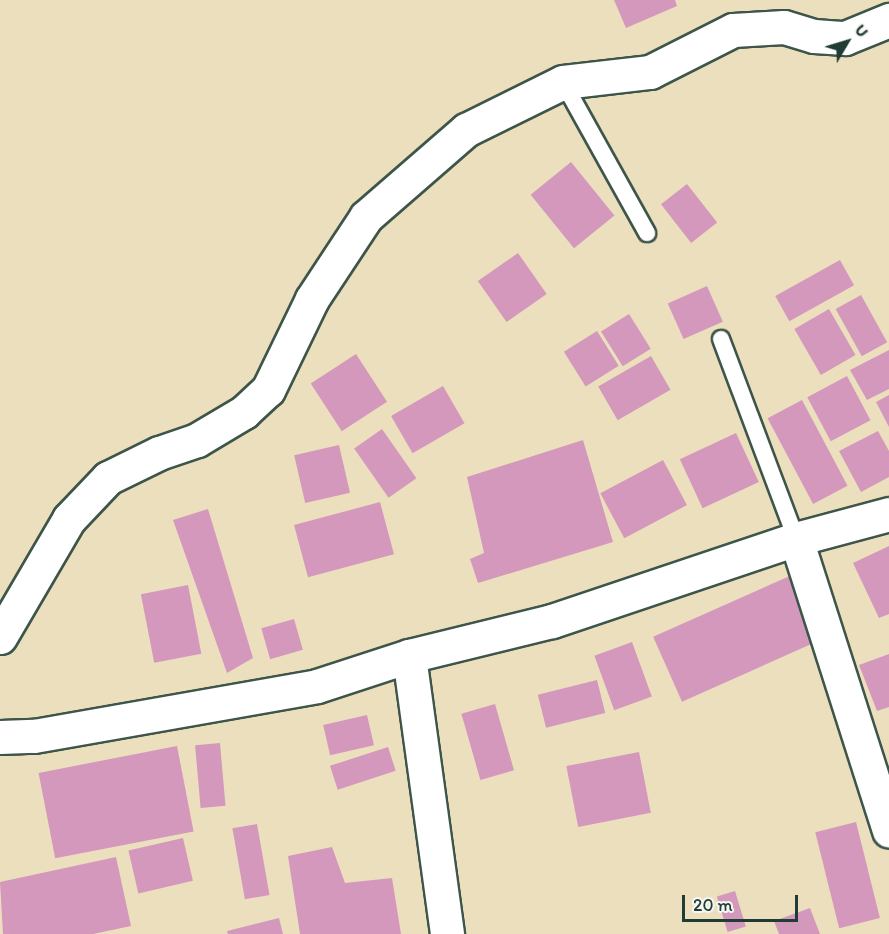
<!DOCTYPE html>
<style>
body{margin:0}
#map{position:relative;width:889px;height:934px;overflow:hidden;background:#ecdfbe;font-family:Itim,sans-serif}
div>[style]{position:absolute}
.building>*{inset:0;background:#d498bc;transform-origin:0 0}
.roads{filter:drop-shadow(2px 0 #3e5549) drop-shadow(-2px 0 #3e5549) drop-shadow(0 2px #3e5549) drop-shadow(0 -2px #3e5549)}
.service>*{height:16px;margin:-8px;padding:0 8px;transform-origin:8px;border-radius:8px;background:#fff}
.minor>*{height:33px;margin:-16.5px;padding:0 16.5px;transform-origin:16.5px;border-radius:16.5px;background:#fff}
span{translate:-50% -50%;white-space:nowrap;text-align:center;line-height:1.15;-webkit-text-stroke:4.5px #f6f6f2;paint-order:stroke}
.north{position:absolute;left:817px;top:12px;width:60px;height:60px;-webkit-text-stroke:4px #f6f6f2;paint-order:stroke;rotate:52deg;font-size:16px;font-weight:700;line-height:24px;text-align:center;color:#1f3d34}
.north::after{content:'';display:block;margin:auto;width:21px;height:27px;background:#1f3d34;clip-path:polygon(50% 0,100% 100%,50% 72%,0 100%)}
.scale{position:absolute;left:682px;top:895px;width:116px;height:27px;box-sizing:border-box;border:3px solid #1f3d34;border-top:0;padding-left:8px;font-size:18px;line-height:21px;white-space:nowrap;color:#1f3d34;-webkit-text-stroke:4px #f6f6f2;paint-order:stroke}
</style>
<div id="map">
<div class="building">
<div style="clip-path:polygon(614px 0,675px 0,677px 6px,626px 28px)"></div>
<div style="left:571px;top:162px;width:69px;height:52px;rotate:51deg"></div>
<div style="left:687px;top:184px;width:49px;height:33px;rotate:52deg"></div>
<div style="left:518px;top:253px;width:50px;height:49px;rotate:55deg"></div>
<div style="left:840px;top:260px;width:29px;height:74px;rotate:61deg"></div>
<div style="left:707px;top:286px;width:39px;height:43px;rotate:66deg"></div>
<div style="left:861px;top:295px;width:54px;height:29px;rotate:61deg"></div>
<div style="left:829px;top:309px;width:53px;height:40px;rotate:60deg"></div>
<div style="left:629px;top:314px;width:41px;height:33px;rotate:58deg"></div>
<div style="left:597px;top:331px;width:41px;height:39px;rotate:58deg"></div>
<div style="clip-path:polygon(889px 350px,889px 389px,867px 400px,850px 370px)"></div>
<div style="left:356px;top:354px;width:57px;height:54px;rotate:57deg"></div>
<div style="left:651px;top:356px;width:39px;height:61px;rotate:60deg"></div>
<div style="left:847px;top:376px;width:50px;height:45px;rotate:62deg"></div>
<div style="left:443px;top:386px;width:43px;height:60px;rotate:60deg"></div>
<div style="clip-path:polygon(889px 395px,889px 427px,876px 402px)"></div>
<div style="left:802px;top:400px;width:97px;height:39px;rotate:62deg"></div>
<div style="left:382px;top:429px;width:60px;height:34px;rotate:55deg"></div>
<div style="clip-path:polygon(878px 431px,889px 451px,889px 477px,861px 492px,839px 451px)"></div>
<div style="left:736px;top:433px;width:54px;height:62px;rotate:65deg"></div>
<div style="clip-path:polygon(583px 440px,613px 542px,478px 583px,470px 559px,484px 553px,467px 477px)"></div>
<div style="left:339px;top:445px;width:49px;height:46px;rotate:77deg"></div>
<div style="left:663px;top:460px;width:51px;height:71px;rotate:62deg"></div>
<div style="left:380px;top:502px;width:54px;height:89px;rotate:75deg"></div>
<div style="clip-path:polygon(208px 509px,253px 658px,227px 673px,173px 520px)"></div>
<div style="clip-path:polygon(889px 546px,889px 614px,879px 618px,853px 563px)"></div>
<div style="left:792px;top:575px;width:71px;height:152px;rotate:66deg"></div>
<div style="left:188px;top:585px;width:70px;height:48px;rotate:79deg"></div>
<div style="left:294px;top:619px;width:32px;height:34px;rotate:74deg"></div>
<div style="left:632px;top:642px;width:58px;height:40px;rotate:70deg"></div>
<div style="clip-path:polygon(889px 654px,889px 707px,877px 711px,859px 665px)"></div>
<div style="left:597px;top:680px;width:34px;height:61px;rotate:76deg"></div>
<div style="left:495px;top:704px;width:69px;height:35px;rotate:74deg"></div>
<div style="left:367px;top:715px;width:31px;height:45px;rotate:77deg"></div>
<div style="left:220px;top:743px;width:63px;height:25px;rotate:85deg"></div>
<div style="left:177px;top:746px;width:87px;height:141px;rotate:79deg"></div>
<div style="left:388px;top:747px;width:25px;height:61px;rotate:72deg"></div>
<div style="left:639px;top:752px;width:62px;height:74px;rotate:79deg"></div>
<div style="left:856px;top:822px;width:99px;height:42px;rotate:76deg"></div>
<div style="left:257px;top:824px;width:72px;height:25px;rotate:80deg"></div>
<div style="left:183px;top:838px;width:44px;height:56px;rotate:77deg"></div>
<div style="clip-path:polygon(332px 847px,345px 883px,392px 878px,401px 934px,300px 934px,288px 856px)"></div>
<div style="clip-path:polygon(116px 857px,131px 926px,93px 934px,3px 934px,0 882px)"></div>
<div style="left:735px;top:891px;width:37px;height:19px;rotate:73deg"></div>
<div style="clip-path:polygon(810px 908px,820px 934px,779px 934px,774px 921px)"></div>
<div style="clip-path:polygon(279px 918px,283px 934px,228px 934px,227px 931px)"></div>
</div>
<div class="roads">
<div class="service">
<div style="left:563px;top:82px;width:173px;rotate:60.9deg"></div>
<div style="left:721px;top:339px;width:214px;rotate:69.4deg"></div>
</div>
<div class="minor">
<div style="left:796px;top:539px;width:306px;rotate:72.3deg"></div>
<div style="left:0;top:637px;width:137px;rotate:-59.7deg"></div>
<div style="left:69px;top:519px;width:57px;rotate:-46.4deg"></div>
<div style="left:108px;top:478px;width:57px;rotate:-26.1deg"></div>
<div style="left:159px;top:453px;width:40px;rotate:-18.9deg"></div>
<div style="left:197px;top:440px;width:55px;rotate:-30.8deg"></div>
<div style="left:244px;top:412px;width:33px;rotate:-43deg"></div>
<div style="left:268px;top:390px;width:101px;rotate:-64.2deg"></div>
<div style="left:312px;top:299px;width:98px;rotate:-56.6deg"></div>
<div style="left:366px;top:217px;width:133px;rotate:-41deg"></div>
<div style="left:466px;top:130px;width:108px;rotate:-26.3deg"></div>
<div style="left:563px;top:82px;width:88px;rotate:-6.6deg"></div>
<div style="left:650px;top:72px;width:93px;rotate:-26.8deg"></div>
<div style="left:733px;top:30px;width:51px;rotate:-3.4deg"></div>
<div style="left:784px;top:27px;width:31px;rotate:17deg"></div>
<div style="left:814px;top:36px;width:31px;rotate:4deg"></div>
<div style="left:845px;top:38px;width:48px;rotate:-22.2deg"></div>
<div style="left:409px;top:656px;width:281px;rotate:82.2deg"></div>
<div style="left:0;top:737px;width:34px;rotate:-2deg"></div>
<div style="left:34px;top:736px;width:287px;rotate:-10deg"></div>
<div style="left:317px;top:686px;width:97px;rotate:-18.1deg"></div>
<div style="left:409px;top:656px;width:147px;rotate:-13.8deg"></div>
<div style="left:552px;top:621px;width:257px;rotate:-18.6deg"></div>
<div style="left:796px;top:539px;width:96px;rotate:-15deg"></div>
</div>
</div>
<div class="north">U</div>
<div class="scale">20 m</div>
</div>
